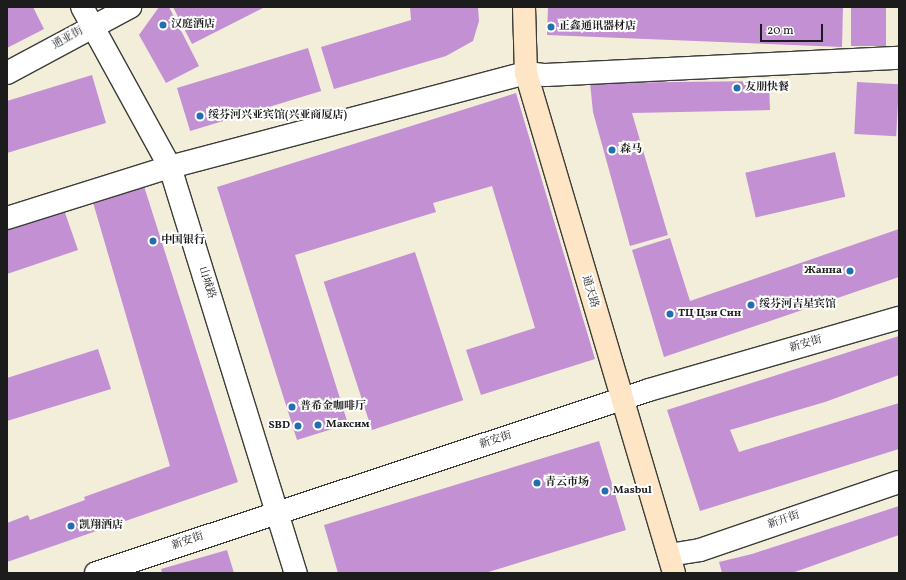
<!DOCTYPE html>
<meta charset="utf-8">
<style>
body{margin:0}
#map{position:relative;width:906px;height:580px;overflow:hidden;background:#f2eeda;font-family:Vollkorn,"Noto Serif SC",serif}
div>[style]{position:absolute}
.building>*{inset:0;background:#c390d3;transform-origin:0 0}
.roads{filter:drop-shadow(1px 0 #3c3c38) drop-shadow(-1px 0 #3c3c38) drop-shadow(0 1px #3c3c38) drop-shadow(0 -1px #3c3c38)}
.tertiary>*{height:22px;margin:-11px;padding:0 11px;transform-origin:11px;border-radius:11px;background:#fff}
.secondary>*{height:22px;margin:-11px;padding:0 11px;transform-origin:11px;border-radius:11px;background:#fde5c5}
.dots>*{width:11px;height:11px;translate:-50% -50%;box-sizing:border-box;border:2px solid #fff;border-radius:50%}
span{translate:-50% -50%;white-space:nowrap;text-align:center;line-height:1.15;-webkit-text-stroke:4px #fff;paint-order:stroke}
.poi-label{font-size:11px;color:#1c1c1c;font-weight:700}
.left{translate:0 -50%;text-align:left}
.right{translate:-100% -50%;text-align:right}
.street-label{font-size:11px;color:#1c1c1c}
.frame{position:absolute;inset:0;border:8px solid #1c1c1c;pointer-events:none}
.scale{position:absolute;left:760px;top:24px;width:63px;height:18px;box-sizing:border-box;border:2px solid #1c1c1c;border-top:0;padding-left:5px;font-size:12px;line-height:14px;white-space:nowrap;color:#1c1c1c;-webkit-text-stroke:3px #fff;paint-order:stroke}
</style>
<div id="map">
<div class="building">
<div style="clip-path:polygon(7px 7px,33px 7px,44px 29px,7px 48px)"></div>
<div style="clip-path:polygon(159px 7px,169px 7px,199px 66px,166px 83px,139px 35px)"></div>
<div style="clip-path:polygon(173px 7px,265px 7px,192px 44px)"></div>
<div style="clip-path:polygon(410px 7px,478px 7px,479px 21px,473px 41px,446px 56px,334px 89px,321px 47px,411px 20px)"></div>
<div style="clip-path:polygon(548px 7px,843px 7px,842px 47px,547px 35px)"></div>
<div style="left:851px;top:7px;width:35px;height:39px"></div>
<div style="left:308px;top:48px;width:45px;height:137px;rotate:73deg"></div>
<div style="clip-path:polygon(92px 75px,106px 123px,7px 153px,7px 101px)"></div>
<div style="clip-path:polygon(769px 81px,770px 110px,632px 113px,668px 235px,630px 246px,593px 112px,590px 83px)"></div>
<div style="left:857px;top:82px;width:42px;height:52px;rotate:3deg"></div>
<div style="clip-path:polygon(516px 93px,595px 359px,481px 395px,466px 350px,535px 328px,492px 186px,433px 203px,436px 212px,295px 255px,348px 424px,297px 440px,217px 187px)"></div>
<div style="left:835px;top:152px;width:46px;height:92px;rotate:77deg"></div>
<div style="clip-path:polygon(143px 183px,238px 482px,7px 562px,7px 523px,28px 515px,30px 520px,85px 500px,84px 497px,170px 466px,92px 199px)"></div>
<div style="clip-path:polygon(63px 207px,78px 250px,7px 274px,7px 226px)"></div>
<div style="clip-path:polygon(899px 229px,899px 277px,664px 357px,632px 250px,670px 238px,690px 301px)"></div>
<div style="left:415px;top:252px;width:156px;height:96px;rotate:72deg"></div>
<div style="clip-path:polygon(899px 336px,899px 375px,825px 402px,730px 430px,739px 452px,899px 403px,899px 449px,700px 511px,667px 410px)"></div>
<div style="clip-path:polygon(98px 349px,111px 389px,7px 421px,7px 378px)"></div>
<div style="clip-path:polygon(599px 441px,626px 530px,485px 573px,338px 573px,324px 525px)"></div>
<div style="clip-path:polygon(899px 506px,899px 535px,792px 573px,722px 573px,719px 562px,752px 554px)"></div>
<div style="clip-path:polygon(227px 550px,234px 573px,162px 573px,161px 569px)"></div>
</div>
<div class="roads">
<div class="tertiary">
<div style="left:82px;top:7px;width:183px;rotate:61.2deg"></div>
<div style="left:170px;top:167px;width:425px;rotate:72.8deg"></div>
<div style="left:7px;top:73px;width:140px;rotate:-28.2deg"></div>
<div style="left:7px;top:218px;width:171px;rotate:-17.4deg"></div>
<div style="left:170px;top:167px;width:368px;rotate:-14.8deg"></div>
<div style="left:526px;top:73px;width:20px;rotate:6deg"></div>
<div style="left:546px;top:75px;width:353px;rotate:-2.8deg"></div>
<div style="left:669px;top:555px;width:31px;rotate:-9deg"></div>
<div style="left:700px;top:550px;width:210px;rotate:-18.9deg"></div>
<div style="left:96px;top:573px;width:582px;rotate:-18.31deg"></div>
<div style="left:649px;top:390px;width:260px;rotate:-16.1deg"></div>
</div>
<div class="secondary">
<div style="left:524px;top:7px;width:66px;rotate:88.3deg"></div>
<div style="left:526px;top:73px;width:521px;rotate:73.51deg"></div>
</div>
</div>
<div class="dots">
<div style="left:163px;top:25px;background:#1f6fb2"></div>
<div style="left:551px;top:27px;background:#1f6fb2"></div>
<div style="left:737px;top:88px;background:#1f6fb2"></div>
<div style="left:200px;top:116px;background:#1f6fb2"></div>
<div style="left:612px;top:150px;background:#1f6fb2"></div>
<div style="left:153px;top:241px;background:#1f6fb2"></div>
<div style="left:850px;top:271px;background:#1f6fb2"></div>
<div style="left:751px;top:305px;background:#1f6fb2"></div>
<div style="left:670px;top:314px;background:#1f6fb2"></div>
<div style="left:292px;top:407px;background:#1f6fb2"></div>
<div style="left:318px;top:425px;background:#1f6fb2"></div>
<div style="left:298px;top:426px;background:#1f6fb2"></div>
<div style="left:537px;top:483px;background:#1f6fb2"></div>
<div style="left:605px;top:491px;background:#1f6fb2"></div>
<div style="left:71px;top:526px;background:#1f6fb2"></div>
</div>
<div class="poi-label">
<span class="left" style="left:171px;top:25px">汉庭酒店</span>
<span class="left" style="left:559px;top:27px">正鑫通讯器材店</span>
<span class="left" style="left:745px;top:88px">友朋快餐</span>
<span class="left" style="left:208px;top:116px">绥芬河兴亚宾馆(兴亚商厦店)</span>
<span class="left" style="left:620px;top:150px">森马</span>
<span class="left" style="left:161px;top:241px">中国银行</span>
<span class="right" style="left:842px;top:271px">Жанна</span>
<span class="left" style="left:759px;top:305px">绥芬河吉星宾馆</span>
<span class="left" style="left:678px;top:314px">ТЦ Цзи Син</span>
<span class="left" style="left:300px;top:407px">普希金咖啡厅</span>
<span class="left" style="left:326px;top:425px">Максим</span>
<span class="right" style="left:290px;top:426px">SBD</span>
<span class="left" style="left:545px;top:483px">青云市场</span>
<span class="left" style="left:613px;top:491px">Masbul</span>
<span class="left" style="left:79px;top:526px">凯翔酒店</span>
</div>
<div class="street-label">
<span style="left:68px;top:39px;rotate:-29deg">通亚街</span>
<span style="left:206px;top:283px;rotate:73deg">山城路</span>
<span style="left:589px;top:292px;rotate:74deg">通天路</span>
<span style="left:806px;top:345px;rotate:-16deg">新安街</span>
<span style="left:496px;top:441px;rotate:-18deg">新安街</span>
<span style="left:784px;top:521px;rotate:-19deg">新开街</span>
<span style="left:188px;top:542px;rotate:-19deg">新安街</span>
</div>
<div class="frame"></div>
<div class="scale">20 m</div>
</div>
